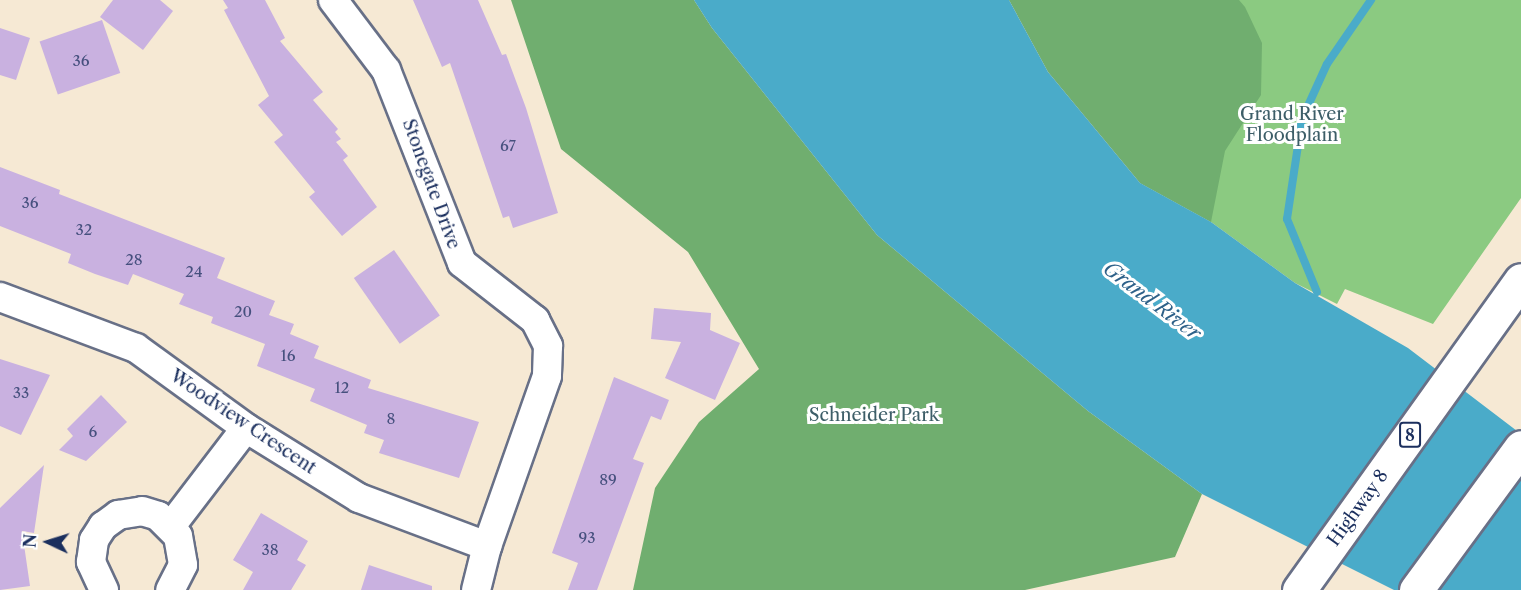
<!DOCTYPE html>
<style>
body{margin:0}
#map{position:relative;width:1521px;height:590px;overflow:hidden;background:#f6e9d4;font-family:"Libre Caslon Text",serif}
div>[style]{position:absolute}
.green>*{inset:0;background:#8bca81}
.forest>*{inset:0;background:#70ae6f}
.water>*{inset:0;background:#4aabc9}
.stream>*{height:8px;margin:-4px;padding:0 4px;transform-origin:4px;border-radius:4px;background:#4aabc9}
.building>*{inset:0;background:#c9b1e0;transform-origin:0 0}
.roads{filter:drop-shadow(2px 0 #687087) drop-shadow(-2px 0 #687087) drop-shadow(0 2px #687087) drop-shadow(0 -2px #687087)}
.minor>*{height:28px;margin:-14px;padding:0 14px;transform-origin:14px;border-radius:14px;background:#fff}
.motorway>*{height:33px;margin:-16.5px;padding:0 16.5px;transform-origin:16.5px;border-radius:16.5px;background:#fff}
span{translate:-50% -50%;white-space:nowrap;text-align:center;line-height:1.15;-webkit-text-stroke:6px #fff;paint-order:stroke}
.number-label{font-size:15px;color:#46507e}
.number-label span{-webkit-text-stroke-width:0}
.shield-label span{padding:2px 4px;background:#fff;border:2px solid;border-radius:4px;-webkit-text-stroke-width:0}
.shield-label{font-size:16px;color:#1b2f5e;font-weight:700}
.park-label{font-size:18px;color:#3d5e68}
.street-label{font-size:18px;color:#1b2f5e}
.water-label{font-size:20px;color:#2e6189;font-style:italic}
.north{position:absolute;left:18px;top:512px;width:60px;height:60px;-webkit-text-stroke:4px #fff;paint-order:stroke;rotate:274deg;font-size:16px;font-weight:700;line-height:24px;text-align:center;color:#1b2f5e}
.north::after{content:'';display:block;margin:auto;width:21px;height:27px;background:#1b2f5e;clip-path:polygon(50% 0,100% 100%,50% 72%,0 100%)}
</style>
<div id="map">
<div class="green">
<div style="clip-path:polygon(1009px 0,1521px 0,1521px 198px,1433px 324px,1345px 289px,1337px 304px,1295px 283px,1211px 222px,1140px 183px)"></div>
</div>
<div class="forest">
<div style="clip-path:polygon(511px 0,694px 0,712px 28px,877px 235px,1088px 411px,1202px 494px,1175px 557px,1025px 590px,633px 590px,655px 488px,699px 422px,759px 369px,688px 252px,561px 149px)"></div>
<div style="clip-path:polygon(1009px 0,1239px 0,1245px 7px,1262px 43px,1261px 95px,1225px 151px,1211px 222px,1140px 183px,1048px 72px)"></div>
</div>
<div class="water">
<div style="clip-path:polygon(694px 0,1009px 0,1048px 72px,1140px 183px,1211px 222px,1295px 283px,1408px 348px,1521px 434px,1521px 590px,1394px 590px,1202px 494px,1088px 411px,877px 235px,712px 28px)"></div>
</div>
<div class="stream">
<div style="left:1317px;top:292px;width:79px;rotate:-112.3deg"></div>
<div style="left:1287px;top:219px;width:101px;rotate:-81.5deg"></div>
<div style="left:1302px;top:119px;width:60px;rotate:-65.6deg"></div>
<div style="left:1327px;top:64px;width:78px;rotate:-55.5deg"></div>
</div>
<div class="building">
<div style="clip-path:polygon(113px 0,160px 0,173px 11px,143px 50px,100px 17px)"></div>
<div style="clip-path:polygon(223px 0,265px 0,285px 38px,280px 41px,323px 92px,313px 100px,338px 129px,335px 132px,341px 139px,336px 142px,348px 156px,343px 160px,377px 207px,342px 236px,309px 197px,315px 192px,274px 142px,283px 135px,258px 105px,269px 96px,224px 10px,228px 8px)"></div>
<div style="clip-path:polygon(413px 0,478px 0,502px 55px,506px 54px,526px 108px,558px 213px,513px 228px,509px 216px,503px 218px,450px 63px,442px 67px)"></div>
<div style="left:102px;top:20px;width:56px;height:66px;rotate:71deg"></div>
<div style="clip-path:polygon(0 28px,30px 38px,16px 80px,0 75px)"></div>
<div style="clip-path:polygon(0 167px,60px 190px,59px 194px,225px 258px,217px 278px,275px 301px,269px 315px,294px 324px,290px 334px,319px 346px,314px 358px,371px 380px,368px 388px,479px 422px,459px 478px,379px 453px,384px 440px,364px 433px,367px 425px,310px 401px,315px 389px,257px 366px,265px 344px,211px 323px,213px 317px,179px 304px,184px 294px,133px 274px,128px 285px,95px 274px,68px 263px,71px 254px,0 226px)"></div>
<div style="left:394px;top:250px;width:80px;height:49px;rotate:55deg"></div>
<div style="clip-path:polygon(654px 308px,711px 313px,710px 330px,740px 343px,715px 400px,665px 378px,681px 342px,651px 339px)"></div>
<div style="clip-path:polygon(0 359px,50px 375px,21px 435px,0 426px)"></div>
<div style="clip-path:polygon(614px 377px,669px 400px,661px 420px,651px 416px,633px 459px,644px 463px,597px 590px,568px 590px,578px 563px,552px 553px)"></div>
<div style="clip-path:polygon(101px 395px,127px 422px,86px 461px,59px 450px,73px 436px,67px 429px)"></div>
<div style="clip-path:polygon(44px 465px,34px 533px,22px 531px,30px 586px,0 590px,0 508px)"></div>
<div style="clip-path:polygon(261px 513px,308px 541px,297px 560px,306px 565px,291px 590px,243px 590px,253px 572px,233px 560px)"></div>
<div style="clip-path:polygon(369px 565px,432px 586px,432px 590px,361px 590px)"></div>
</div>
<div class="roads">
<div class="minor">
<div style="left:333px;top:0;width:88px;rotate:52.9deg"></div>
<div style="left:386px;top:70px;width:207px;rotate:68.5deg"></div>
<div style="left:462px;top:263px;width:93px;rotate:38deg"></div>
<div style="left:535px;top:320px;width:29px;rotate:63deg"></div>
<div style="left:548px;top:346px;width:30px;rotate:92deg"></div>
<div style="left:547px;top:376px;width:180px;rotate:109.4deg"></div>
<div style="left:487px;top:546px;width:45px;rotate:104deg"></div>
<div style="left:0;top:297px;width:145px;rotate:20.6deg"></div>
<div style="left:136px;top:348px;width:136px;rotate:36deg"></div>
<div style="left:246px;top:428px;width:133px;rotate:31.8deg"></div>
<div style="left:359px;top:498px;width:137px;rotate:20.6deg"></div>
<div style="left:171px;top:526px;width:123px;rotate:-52.6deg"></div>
<div style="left:104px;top:590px;width:31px;rotate:-115deg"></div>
<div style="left:91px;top:562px;width:22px;rotate:-82deg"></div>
<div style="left:94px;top:540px;width:17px;rotate:-57deg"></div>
<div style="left:103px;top:526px;width:19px;rotate:-36deg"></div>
<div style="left:118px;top:515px;width:24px;rotate:-9deg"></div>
<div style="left:142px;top:511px;width:17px;rotate:17deg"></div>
<div style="left:158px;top:516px;width:28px;rotate:45deg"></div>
<div style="left:178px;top:536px;width:29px;rotate:80deg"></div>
<div style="left:183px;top:565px;width:28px;rotate:117deg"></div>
</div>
<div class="motorway">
<div style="left:1299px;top:590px;width:381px;rotate:-54.4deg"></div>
<div style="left:1416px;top:590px;width:177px;rotate:-53.7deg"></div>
</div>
</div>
<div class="number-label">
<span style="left:81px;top:61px">36</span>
<span style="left:508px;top:146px">67</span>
<span style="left:30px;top:203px">36</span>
<span style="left:84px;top:230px">32</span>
<span style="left:134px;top:260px">28</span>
<span style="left:194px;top:272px">24</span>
<span style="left:243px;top:312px">20</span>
<span style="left:288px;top:356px">16</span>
<span style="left:342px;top:388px">12</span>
<span style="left:21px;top:393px">33</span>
<span style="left:391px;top:419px">8</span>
<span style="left:93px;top:432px">6</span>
<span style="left:608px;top:480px">89</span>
<span style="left:587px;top:538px">93</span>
<span style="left:270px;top:550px">38</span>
</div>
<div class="shield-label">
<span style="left:1410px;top:435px">8</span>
</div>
<div class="park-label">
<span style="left:1292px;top:125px">Grand River<br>Floodplain</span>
<span style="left:874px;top:415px">Schneider Park</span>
</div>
<div class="street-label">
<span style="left:431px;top:184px;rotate:70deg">Stonegate Drive</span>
<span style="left:243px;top:422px;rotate:34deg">Woodview Crescent</span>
<span style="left:1358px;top:508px;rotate:-54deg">Highway 8</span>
</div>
<div class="water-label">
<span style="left:1152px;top:301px;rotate:37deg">Grand River</span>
</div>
<div class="north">N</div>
</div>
